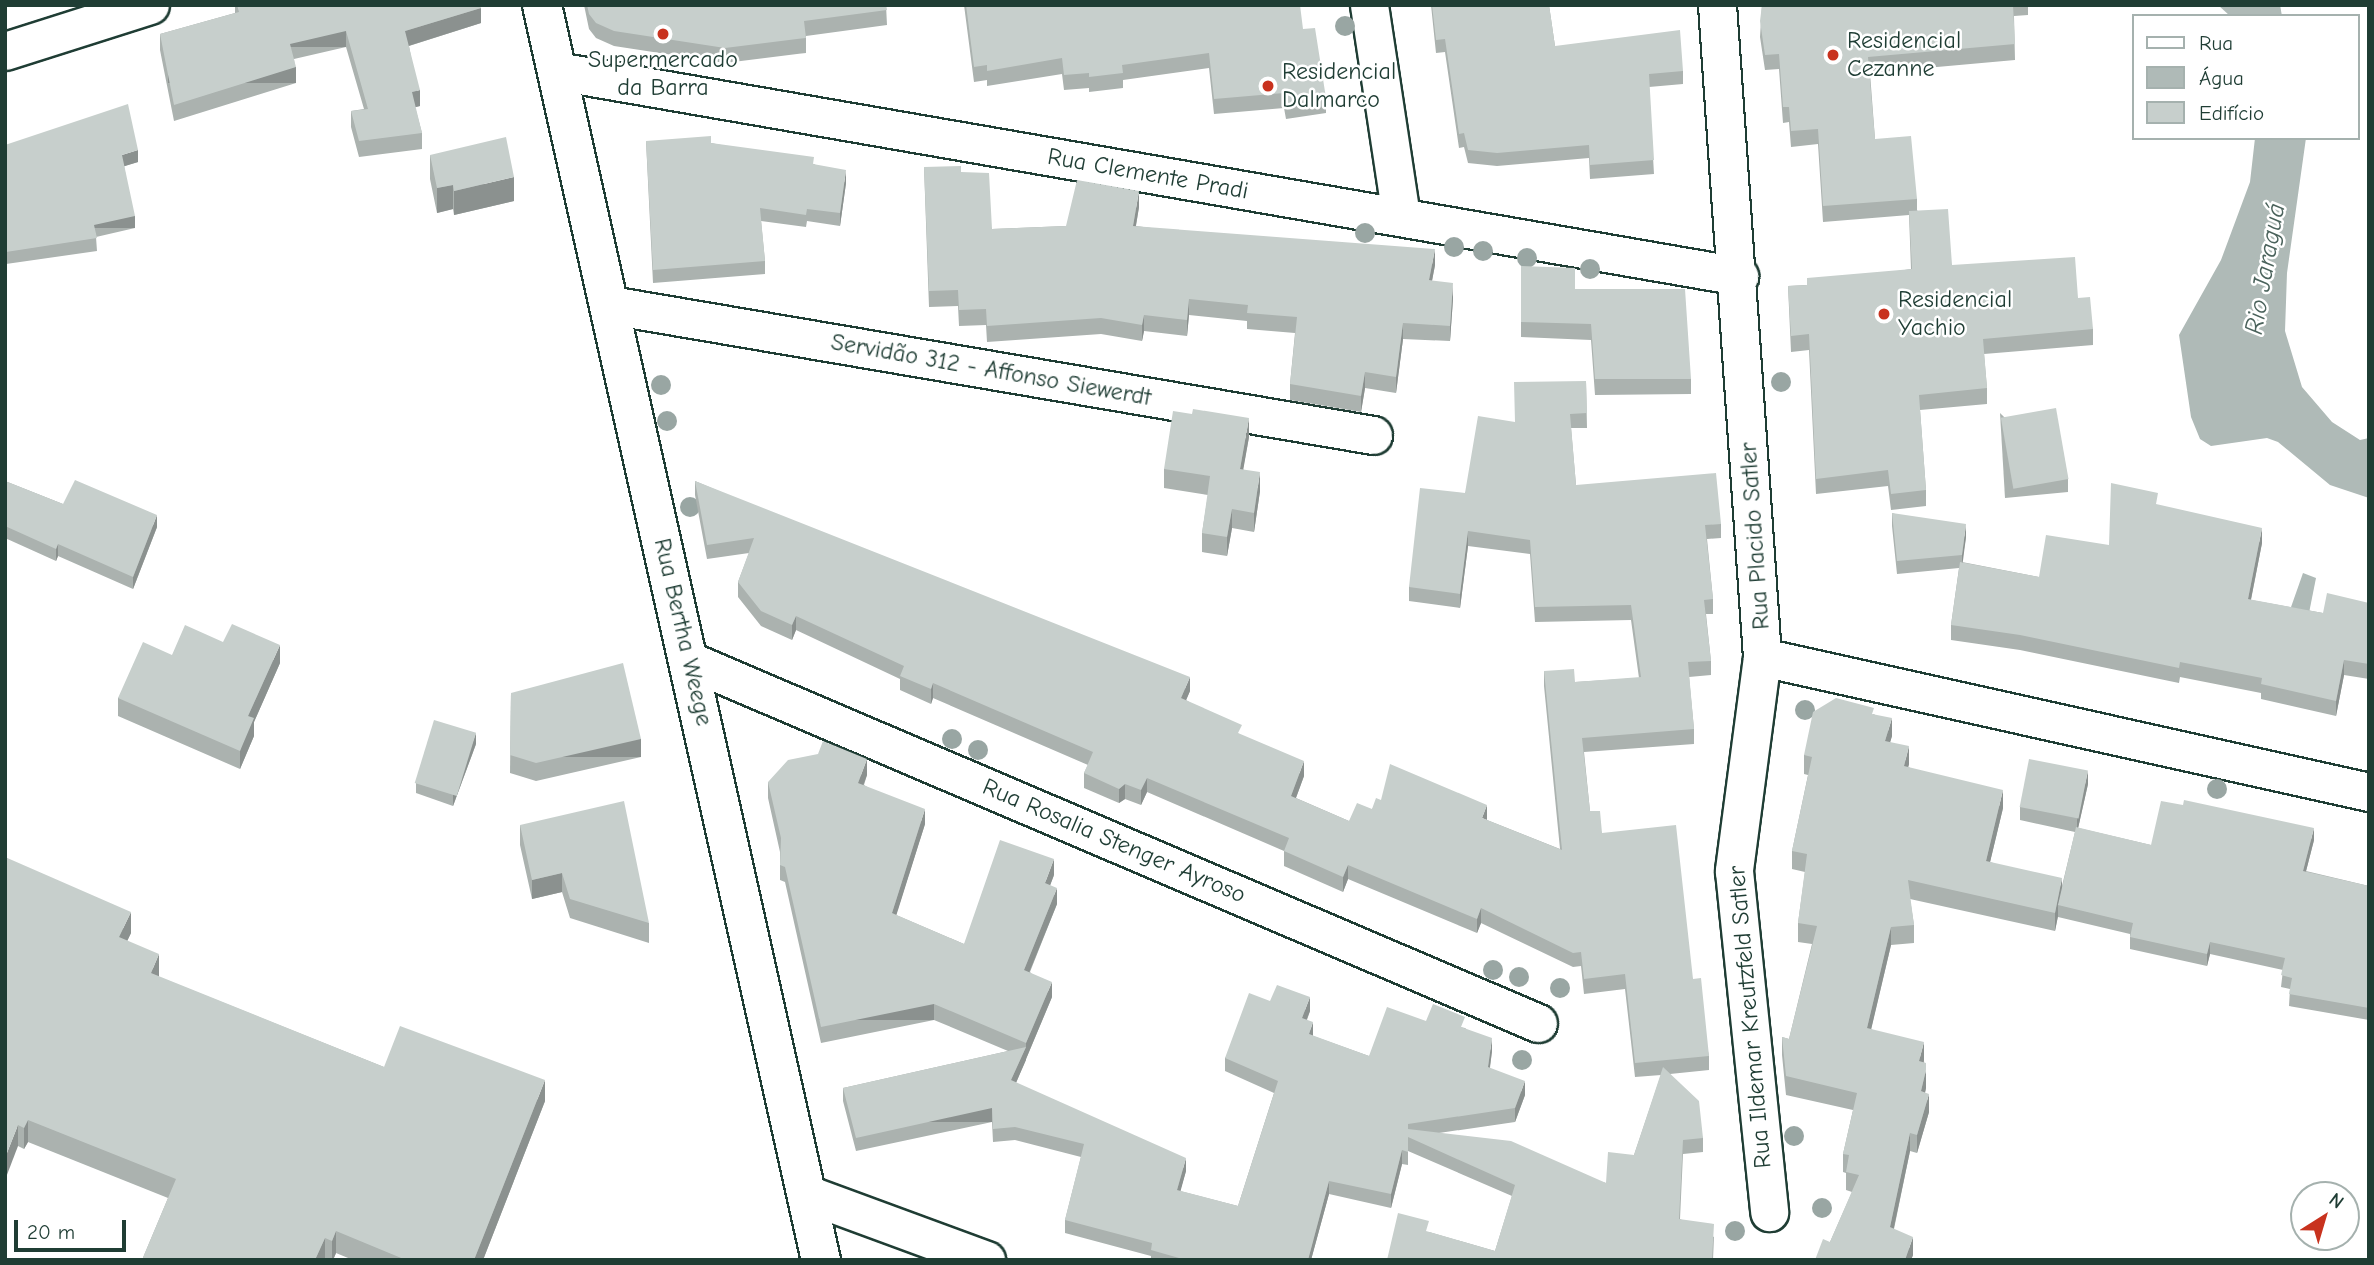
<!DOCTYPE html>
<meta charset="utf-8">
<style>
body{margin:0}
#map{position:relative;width:2374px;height:1265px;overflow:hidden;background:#fff;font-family:"Comic Neue",sans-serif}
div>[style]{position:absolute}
.water>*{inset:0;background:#afbab7}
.roads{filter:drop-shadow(2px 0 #1f3d34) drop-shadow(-2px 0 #1f3d34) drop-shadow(0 2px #1f3d34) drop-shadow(0 -2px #1f3d34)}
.minor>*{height:37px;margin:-18.5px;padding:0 18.5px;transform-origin:18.5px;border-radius:18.5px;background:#fff}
.secondary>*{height:38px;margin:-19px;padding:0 19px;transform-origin:19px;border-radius:19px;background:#fff}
.trees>*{width:20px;height:20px;margin:-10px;border-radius:50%;background:#99a6a3}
.wall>*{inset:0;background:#abb2af}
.shaded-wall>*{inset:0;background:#8b918f;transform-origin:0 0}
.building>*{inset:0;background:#c7cfcc;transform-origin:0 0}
.dots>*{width:19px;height:19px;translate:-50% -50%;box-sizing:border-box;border:4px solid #fff;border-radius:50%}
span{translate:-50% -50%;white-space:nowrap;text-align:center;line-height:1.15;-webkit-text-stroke:5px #fff;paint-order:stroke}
.poi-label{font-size:24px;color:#1f3d34}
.left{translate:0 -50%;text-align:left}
.street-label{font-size:24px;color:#1f3d34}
.water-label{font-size:26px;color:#4a625b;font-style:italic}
.frame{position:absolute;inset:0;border:7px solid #1f3d34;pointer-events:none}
.legend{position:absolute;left:2132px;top:14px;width:228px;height:126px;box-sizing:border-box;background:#fff;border:2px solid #a5b1ae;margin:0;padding:9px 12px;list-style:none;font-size:21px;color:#1f3d34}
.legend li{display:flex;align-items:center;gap:14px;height:35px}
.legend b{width:35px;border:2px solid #a5b1ae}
.north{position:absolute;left:2290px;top:1181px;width:70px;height:70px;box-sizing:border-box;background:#fff;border:2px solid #a5b1ae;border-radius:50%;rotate:37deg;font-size:19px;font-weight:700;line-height:28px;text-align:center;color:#1f3d34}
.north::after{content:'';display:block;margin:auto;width:24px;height:32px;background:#c8321e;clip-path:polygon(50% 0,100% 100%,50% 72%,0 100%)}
.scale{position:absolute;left:14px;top:1220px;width:112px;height:32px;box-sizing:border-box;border:4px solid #1f3d34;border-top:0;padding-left:9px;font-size:21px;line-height:24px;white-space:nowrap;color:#1f3d34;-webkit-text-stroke:5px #fff;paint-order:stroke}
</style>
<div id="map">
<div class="water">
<div style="clip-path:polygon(2218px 5px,2280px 5px,2282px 16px,2230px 16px)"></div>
<div style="clip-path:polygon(2255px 138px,2306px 138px,2287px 273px,2285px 331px,2302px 387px,2332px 422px,2360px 440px,2369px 438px,2369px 498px,2330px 485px,2278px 442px,2267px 438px,2211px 446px,2200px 439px,2191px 417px,2179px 335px,2221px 260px,2250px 182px)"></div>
<div style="clip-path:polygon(2303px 573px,2316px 578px,2308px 618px,2290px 610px)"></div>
</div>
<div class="roads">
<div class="minor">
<div style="left:1369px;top:5px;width:214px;rotate:81.4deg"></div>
<div style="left:1717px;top:5px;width:654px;rotate:86.05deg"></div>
<div style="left:1762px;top:657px;width:622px;rotate:12.54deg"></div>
<div style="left:5px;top:51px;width:152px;rotate:-17.6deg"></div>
<div style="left:557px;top:71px;width:1200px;rotate:9.84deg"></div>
<div style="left:610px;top:305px;width:774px;rotate:9.67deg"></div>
<div style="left:1762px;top:657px;width:216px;rotate:97.5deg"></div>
<div style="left:1734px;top:871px;width:343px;rotate:84.1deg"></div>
<div style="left:690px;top:661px;width:922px;rotate:23.12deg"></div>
<div style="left:807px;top:1194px;width:191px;rotate:20.2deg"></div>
</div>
<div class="secondary">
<div style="left:542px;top:5px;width:1286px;rotate:77.47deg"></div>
</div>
</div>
<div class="trees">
<div style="left:1345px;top:26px"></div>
<div style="left:1365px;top:233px"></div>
<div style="left:1454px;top:247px"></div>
<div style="left:1483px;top:251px"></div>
<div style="left:1527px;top:258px"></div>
<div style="left:1590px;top:269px"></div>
<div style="left:1781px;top:382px"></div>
<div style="left:661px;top:385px"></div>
<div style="left:667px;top:421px"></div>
<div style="left:690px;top:507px"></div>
<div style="left:1805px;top:710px"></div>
<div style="left:952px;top:739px"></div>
<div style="left:978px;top:750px"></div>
<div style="left:2217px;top:789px"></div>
<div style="left:1493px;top:970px"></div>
<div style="left:1519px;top:977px"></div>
<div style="left:1560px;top:988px"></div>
<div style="left:1522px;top:1060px"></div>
<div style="left:1794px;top:1136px"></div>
<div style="left:1822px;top:1208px"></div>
<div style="left:1735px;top:1231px"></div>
</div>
<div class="wall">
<div style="clip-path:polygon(235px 5px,480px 5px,481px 23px,409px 46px,420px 106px,415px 107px,422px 133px,422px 149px,359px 157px,351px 127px,351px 111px,364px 109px,346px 47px,294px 59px,296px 83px,174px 121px,160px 50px,160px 34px,235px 13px)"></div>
<div style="clip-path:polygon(584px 5px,886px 5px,887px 25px,806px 36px,806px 53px,725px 63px,614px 46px,596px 38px,589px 29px)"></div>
<div style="clip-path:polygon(964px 5px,1019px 5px,1020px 7px,1303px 29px,1326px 98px,1326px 113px,1286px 119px,1284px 108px,1214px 114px,1209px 68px,1123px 80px,1123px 88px,1089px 92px,1089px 88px,1064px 90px,1062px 74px,987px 86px,987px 80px,974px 82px)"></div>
<div style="clip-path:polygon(1431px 5px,1549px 5px,1555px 46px,1683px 71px,1683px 84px,1649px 87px,1654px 174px,1590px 179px,1589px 158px,1497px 166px,1468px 163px,1464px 147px,1459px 148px,1445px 52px,1436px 53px)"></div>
<div style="clip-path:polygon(1762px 5px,2028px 5px,2028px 15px,2014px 16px,2015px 60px,1870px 73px,1875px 139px,1917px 199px,1917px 210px,1952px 265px,2078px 298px,2093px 329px,2093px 345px,1984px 354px,1987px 388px,1987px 404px,1920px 410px,1926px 490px,1926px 506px,1891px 510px,1888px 486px,1816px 494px,1809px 350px,1791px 352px,1788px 286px,1807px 285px,1911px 269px,1909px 215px,1823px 222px,1818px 144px,1791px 147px,1789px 122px,1783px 123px,1779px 69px,1765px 70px,1760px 37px)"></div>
<div style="clip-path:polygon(646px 141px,711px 143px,814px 164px,846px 183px,840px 226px,807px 221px,806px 227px,761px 221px,765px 261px,765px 274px,653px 283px)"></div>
<div style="clip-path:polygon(5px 145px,138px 162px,124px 166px,135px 228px,96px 237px,97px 251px,6px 264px)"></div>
<div style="clip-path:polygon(430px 155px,514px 201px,454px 215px,453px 209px,437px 213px,430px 179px)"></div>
<div style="clip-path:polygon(924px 167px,961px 172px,992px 229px,1066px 226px,1139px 207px,1136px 226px,1435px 265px,1432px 281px,1453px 299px,1450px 341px,1403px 339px,1396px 393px,1365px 388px,1361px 412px,1290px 400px,1290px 384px,1295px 333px,1247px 329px,1247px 321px,1189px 315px,1187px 336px,1144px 331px,1142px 341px,1101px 334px,987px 342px,986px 325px,959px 326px,958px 306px,929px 307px)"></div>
<div style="clip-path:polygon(1521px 266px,1575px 289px,1691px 379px,1691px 394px,1595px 395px,1591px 340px,1521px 337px)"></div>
<div style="clip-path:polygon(1586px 381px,1587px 428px,1571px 428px,1576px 485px,1721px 524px,1721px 538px,1707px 539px,1713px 599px,1713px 614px,1706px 614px,1711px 661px,1711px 675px,1689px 677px,1694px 729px,1694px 744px,1584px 752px,1590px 811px,1602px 833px,1693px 979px,1709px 1056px,1709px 1070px,1670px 1074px,1703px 1138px,1703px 1152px,1683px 1154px,1680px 1219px,1714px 1237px,1713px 1260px,1387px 1260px,1429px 1232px,1495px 1251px,1512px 1196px,1408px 1151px,1408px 1165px,1402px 1164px,1391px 1208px,1329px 1194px,1311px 1260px,1151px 1260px,1151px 1256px,1065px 1233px,1065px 1220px,1081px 1157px,1015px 1140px,993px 1142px,992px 1122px,856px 1151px,843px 1101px,843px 1088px,1008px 1051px,934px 1020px,821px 1043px,785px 882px,780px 880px,780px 852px,768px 798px,768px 782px,867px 775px,864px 785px,925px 824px,896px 915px,964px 944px,1054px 875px,1050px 885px,1057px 904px,1030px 972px,1052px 997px,1016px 1083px,1186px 1171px,1180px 1191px,1238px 1206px,1274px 1093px,1225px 1071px,1225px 1058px,1270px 1001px,1310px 1011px,1307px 1020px,1313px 1036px,1369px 1056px,1426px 1021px,1465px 1028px,1492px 1051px,1490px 1068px,1525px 1095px,1515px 1122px,1439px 1133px,1606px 1183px,1634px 1155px,1661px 1075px,1635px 1077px,1625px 989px,1584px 994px,1581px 966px,1573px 967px,1481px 923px,1477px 933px,1348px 879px,1343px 892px,1284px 866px,1284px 851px,1147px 792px,1141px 805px,1125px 799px,1119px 803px,1084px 788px,1084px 773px,1088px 765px,933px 698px,931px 704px,900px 690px,900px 679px,796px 630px,792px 640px,761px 626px,738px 597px,738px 582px,749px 553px,707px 559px,695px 495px,695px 481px,1190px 691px,1186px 700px,1304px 776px,1296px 798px,1349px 821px,1372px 809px,1381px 800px,1487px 820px,1560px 849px,1544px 686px,1544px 671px,1575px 682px,1639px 678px,1631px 620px,1535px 622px,1530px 554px,1468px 546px,1460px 608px,1409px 601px,1409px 587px,1465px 493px,1515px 422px)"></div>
<div style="clip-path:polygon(2000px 413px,2068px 479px,2068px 492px,2005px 498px)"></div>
<div style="clip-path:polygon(1249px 437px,1243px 469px,1260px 491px,1254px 532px,1232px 528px,1227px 556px,1202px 552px,1202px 533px,1208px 495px,1164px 488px,1164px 469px)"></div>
<div style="clip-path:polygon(5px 481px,63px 504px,157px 527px,133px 589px,58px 556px,56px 561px,5px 538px)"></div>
<div style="clip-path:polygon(2158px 505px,2262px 543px,2251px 600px,2323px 613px,2369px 603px,2369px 679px,2344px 675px,2336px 716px,2261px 699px,2261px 693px,2180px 677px,2179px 683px,2020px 650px,1951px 640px,1951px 625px,1959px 568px,1897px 574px,1892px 526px,1892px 513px,1966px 537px,1962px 562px,2039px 577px,2109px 545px)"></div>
<div style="clip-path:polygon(223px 642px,280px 663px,254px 722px,254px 736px,240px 769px,118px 716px,118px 698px,172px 655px)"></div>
<div style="clip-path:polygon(511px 693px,641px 757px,536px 781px,510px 773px)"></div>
<div style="clip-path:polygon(1874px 714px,1892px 736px,1890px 742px,1909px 764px,1908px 767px,2003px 808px,1990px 862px,2062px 886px,2075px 832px,2020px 820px,2020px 807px,2088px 784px,2078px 828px,2151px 845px,2314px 840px,2306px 871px,2369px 886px,2369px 1020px,2289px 1006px,2290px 989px,2281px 987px,2283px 970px,2210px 954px,2207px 966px,2130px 949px,2130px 934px,2058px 917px,2058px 916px,2055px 931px,1910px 899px,1914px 925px,1914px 943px,1891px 945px,1871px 1029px,1924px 1060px,1926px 1088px,1925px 1093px,1929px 1112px,1917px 1153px,1910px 1151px,1894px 1229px,1913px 1255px,1911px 1260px,1815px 1260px,1830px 1242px,1852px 1192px,1846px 1190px,1846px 1173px,1843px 1172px,1843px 1154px,1853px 1110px,1786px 1095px,1782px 1055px,1782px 1037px,1789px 1039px,1812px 944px,1798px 942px,1798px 923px,1805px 872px,1792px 869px,1792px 851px,1808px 775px,1804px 774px,1804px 755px)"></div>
<div style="clip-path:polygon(476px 744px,453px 806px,416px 793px,416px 783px)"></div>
<div style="clip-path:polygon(520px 825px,649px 923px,649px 943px,570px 918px,562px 892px,532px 899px,520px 845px)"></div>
<div style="clip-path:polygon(5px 857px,131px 933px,127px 941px,159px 976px,159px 977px,384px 1067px,545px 1101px,483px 1260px,353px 1260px,336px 1253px,333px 1260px,142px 1260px,168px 1198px,28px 1142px,24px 1149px,18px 1146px)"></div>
</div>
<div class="shaded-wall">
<div style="clip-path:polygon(481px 8px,481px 23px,405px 47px,405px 31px)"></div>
<div style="left:346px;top:31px;width:16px;height:57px;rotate:90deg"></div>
<div style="left:296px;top:67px;width:16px;height:128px;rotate:90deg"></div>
<div style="clip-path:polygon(420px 90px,420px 106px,412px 108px,412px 92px)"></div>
<div style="clip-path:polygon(138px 150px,138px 162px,122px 167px,122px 155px)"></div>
<div style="clip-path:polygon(846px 170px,846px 183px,840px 226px,840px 213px)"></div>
<div style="clip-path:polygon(514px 177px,514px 201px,454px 215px,454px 191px)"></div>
<div style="clip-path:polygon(453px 185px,453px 209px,437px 213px,437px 188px)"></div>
<div style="clip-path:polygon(1139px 191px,1139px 207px,1133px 242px,1133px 226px)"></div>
<div style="left:135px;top:216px;width:12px;height:42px;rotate:90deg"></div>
<div style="clip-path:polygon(1435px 249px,1435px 265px,1429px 296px,1429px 280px)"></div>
<div style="clip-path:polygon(1453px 283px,1453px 299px,1450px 341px,1450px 326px)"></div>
<div style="clip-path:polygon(1189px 299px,1189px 315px,1187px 336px,1187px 320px)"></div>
<div style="clip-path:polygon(1144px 315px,1144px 331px,1142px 341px,1142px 325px)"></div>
<div style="clip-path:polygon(1403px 323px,1403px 339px,1396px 393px,1396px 377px)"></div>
<div style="clip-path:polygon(1365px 372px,1365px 388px,1361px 412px,1361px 396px)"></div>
<div style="clip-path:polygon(1249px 418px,1249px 437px,1240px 488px,1240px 469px)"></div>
<div style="clip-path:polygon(1260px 472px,1260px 491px,1254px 532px,1254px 513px)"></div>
<div style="clip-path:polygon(1232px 509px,1232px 528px,1227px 556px,1227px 537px)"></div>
<div style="clip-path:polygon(157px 515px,157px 527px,133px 589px,133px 577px)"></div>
<div style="clip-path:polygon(1966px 524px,1966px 537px,1962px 568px,1962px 555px)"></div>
<div style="clip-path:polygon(2262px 528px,2262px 543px,2248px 614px,2248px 599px)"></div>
<div style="clip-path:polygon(1468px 531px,1468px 546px,1460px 608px,1460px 594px)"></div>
<div style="clip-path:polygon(58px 544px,58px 556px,56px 561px,56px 549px)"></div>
<div style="clip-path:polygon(796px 616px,796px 630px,792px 640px,792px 625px)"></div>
<div style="clip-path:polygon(280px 645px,280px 663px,254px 722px,254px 736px,240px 769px,240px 751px,248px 716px)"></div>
<div style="clip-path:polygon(2344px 660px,2344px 675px,2336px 716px,2336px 701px)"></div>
<div style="clip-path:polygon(1190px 677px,1190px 691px,1181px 712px,1181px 698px)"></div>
<div style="clip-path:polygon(933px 683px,933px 698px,931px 704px,931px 689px)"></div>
<div style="clip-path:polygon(1892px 718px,1892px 736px,1885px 759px,1885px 741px)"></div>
<div style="clip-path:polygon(476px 733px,476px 744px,453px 806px,453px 795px)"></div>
<div style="left:641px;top:739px;width:18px;height:108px;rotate:90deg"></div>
<div style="clip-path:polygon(1909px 746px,1909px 764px,1904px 784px,1904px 766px)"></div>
<div style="clip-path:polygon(867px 759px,867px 775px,858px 799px,858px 783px)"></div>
<div style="clip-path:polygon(1304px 761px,1304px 776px,1291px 811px,1291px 796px)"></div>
<div style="clip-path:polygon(2088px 771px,2088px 784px,2077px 833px,2077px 820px)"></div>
<div style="clip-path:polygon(1147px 778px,1147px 792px,1141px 805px,1141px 790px)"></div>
<div style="clip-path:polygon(1125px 784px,1125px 799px,1119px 803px,1119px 789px)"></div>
<div style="clip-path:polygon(2003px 790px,2003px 808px,1986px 879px,1986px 861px)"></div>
<div style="clip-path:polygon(1487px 805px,1487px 820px,1482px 818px)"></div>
<div style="clip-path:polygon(925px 809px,925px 824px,892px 929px,892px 913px)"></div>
<div style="clip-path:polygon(2314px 828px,2314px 840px,2303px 883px,2303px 871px)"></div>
<div style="clip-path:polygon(1054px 859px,1054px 875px,1045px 899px,1045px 883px)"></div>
<div style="clip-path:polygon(1348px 865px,1348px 879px,1343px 892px,1343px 877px)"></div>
<div style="clip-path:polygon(562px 873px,562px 892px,532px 899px,532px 880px)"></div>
<div style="clip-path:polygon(2062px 878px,2062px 896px,2058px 905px,2058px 916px,2055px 931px,2055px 913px)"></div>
<div style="clip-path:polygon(1057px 888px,1057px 904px,1024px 985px,1024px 970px)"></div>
<div style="clip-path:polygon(1481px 908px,1481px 923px,1477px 933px,1477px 919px)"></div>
<div style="clip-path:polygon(131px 912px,131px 933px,119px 958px,119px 937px)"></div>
<div style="clip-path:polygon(1891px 927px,1891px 945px,1867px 1047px,1867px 1028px)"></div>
<div style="clip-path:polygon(2210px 942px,2210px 954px,2207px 966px,2207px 954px)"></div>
<div style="clip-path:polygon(159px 954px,159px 976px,151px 995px,151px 973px)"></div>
<div style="clip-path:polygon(1052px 982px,1052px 997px,1026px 1059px,1026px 1043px)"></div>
<div style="clip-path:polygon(1310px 997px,1310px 1011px,1302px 1031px,1302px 1018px)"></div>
<div style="left:934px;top:1004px;width:16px;height:115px;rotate:90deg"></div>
<div style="clip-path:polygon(1313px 1022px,1313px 1036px,1309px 1034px)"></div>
<div style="clip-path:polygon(1492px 1038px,1492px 1051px,1488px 1080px,1488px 1067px)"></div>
<div style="clip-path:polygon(1924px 1042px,1924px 1060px,1919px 1079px,1919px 1061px)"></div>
<div style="clip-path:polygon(1026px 1047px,1026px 1060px,1011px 1094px,1011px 1080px)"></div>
<div style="clip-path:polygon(1926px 1070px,1926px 1088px,1921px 1110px,1921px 1091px)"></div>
<div style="clip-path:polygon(545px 1080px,545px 1101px,483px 1260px,474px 1260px)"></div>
<div style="clip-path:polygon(1525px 1081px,1525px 1095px,1515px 1122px,1515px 1108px)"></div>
<div style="clip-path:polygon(1929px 1094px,1929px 1112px,1917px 1153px,1917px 1135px)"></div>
<div style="left:992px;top:1108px;width:14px;height:139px;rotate:90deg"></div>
<div style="clip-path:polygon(28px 1120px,28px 1142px,24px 1149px,24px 1128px)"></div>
<div style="clip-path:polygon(18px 1125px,18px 1146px,5px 1180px,5px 1158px)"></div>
<div style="clip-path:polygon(1910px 1133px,1910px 1151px,1890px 1246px,1890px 1227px)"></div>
<div style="clip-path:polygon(1402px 1150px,1402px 1164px,1391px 1208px,1391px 1194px)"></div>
<div style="clip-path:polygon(1186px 1158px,1186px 1171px,1177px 1204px,1177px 1190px)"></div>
<div style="clip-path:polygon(1329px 1181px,1329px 1194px,1311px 1260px,1308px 1260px)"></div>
<div style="clip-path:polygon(336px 1231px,336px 1253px,333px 1260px,332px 1260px,332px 1241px)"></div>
<div style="clip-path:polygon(1913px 1237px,1913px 1255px,1911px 1260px,1905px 1260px)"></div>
<div style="clip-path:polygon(325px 1238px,325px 1260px,315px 1260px)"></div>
</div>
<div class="building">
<div style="clip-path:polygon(237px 5px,480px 5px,481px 8px,405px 31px,420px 90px,412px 92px,422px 133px,359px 141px,351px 111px,368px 109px,346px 31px,290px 44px,296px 67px,174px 105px,160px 34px,239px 12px)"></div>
<div style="clip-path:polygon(587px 5px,886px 5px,887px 10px,804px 21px,806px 38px,725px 48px,614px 31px,596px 23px,589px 14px)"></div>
<div style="clip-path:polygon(966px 5px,1019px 5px,1020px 7px,1036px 5px,1300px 5px,1303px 29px,1315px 28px,1326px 98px,1286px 104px,1284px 93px,1214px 99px,1209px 53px,1122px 65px,1123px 73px,1089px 77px,1089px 73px,1064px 75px,1062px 58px,987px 71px,987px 65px,974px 67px)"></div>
<div style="clip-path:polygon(1432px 5px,1549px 5px,1555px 46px,1680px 30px,1683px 71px,1649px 74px,1654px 160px,1590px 165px,1589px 145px,1497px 153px,1468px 150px,1464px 133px,1459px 134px,1445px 39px,1436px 40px)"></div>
<div style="clip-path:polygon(1762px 5px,2013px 5px,2015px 44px,1868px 57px,1875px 139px,1911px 136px,1917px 199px,1823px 206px,1818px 129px,1791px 131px,1789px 107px,1783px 107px,1779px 54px,1765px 55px,1760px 21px)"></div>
<div style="clip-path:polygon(128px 104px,138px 150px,122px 155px,135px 216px,94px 225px,97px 238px,6px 252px,5px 145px)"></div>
<div style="clip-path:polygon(711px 136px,711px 143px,814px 157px,813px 164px,846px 170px,840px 213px,807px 209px,806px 215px,760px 208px,765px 261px,653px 270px,646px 141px)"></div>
<div style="clip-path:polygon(506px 137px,514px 177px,454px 191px,453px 185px,437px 188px,430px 155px)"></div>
<div style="clip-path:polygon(961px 166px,961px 172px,989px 173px,992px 229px,1066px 226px,1077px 180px,1139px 191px,1133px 226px,1435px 249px,1429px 280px,1453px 283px,1450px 326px,1403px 323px,1396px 377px,1365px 372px,1361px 396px,1290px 384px,1297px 317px,1247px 313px,1248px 305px,1189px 299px,1187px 320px,1144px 315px,1142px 325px,1101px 318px,987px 326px,986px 309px,959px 310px,958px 290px,929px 291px,924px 167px)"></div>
<div style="clip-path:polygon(1948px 209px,1952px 265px,2075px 257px,2078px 298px,2090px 297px,2093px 329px,1983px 339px,1987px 388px,1919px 395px,1926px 490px,1891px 494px,1888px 470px,1816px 479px,1809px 334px,1791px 336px,1788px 286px,1807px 285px,1807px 278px,1912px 269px,1909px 211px)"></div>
<div style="clip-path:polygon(1521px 266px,1575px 268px,1575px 289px,1685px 289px,1691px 379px,1595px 379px,1591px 324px,1521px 322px)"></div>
<div style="clip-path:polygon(1586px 381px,1587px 413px,1570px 414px,1576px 485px,1716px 473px,1721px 524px,1705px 525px,1713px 599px,1704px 600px,1711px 661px,1688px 662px,1694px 729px,1582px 738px,1590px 811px,1600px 811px,1602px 833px,1676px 825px,1693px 979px,1701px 978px,1709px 1056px,1635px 1063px,1625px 974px,1584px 979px,1581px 952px,1573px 953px,1481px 908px,1477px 919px,1348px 865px,1343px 877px,1284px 851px,1289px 838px,1147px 778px,1141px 790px,1125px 784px,1119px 789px,1084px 773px,1093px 752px,933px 683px,931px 689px,900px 676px,904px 666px,796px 616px,792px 625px,761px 611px,738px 582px,754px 538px,707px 545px,695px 481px,1190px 677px,1181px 698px,1242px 725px,1238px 733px,1304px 761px,1291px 796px,1349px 821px,1357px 803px,1372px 809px,1376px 798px,1381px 800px,1390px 764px,1487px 805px,1482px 818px,1562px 850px,1544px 671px,1574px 669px,1575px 682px,1641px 677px,1631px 605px,1535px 607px,1530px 540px,1468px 531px,1460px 594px,1409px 587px,1420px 488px,1465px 493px,1478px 416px,1515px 422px,1514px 382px)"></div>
<div style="left:2056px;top:408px;width:72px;height:56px;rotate:80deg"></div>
<div style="clip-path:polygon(1193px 409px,1249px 418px,1240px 469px,1260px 472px,1254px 513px,1232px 509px,1227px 537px,1202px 533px,1210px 476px,1164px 469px,1173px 411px,1192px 414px)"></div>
<div style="clip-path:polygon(75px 480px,157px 515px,133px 577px,58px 544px,56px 549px,5px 526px,5px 481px,63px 504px)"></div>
<div style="clip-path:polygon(2111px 483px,2158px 493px,2156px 504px,2262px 528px,2248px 599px,2323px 613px,2327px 593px,2369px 603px,2369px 664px,2344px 660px,2336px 701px,2261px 684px,2262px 678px,2180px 662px,2179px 668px,2020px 635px,1951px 625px,1960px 562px,2039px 577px,2046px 535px,2109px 545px)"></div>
<div style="clip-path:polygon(1892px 513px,1966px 524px,1962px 555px,1897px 561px)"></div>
<div style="clip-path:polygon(232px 624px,280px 645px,248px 716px,254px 718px,240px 751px,118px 698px,143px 642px,172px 655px,185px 625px,223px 642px)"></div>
<div style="clip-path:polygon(623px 663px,641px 739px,536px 763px,510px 755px,511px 693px)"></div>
<div style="clip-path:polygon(1836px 698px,1874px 708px,1872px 714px,1892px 718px,1885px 741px,1909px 746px,1904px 766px,2003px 790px,1986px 861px,2062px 878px,2055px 913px,1908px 880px,1914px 925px,1891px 927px,1867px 1028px,1924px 1042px,1919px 1061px,1926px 1063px,1926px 1070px,1921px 1091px,1929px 1094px,1917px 1135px,1910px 1133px,1890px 1227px,1913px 1237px,1905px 1260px,1815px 1260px,1823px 1239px,1830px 1242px,1859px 1175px,1846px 1172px,1849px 1155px,1843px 1154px,1857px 1093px,1786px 1076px,1782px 1037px,1789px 1039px,1817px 926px,1798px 923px,1807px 854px,1792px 851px,1812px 757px,1804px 755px,1813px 712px)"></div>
<div style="left:434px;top:720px;width:44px;height:66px;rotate:17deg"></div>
<div style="clip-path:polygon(823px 741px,867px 759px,858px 783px,925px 809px,892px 913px,964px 944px,1000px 840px,1054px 859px,1045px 883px,1057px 888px,1024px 970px,1052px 982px,1026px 1043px,934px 1004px,821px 1027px,785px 867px,780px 865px,781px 838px,768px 782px,788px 760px,818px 754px)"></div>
<div style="left:2029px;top:759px;width:60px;height:49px;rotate:11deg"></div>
<div style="clip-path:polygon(2184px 800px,2314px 828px,2303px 871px,2369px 886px,2369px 1008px,2289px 994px,2292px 978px,2281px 975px,2285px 958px,2210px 942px,2207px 954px,2130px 937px,2133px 923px,2058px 905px,2076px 827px,2151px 845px,2161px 801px,2183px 805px)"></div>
<div style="clip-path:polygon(624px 801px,649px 923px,570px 899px,562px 873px,532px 880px,520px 825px)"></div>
<div style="clip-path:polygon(5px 857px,131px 912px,119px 937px,159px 954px,151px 973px,384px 1067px,400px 1026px,545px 1080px,474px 1260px,406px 1260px,336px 1231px,332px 1241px,325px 1238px,315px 1260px,142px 1260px,176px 1179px,28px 1120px,24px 1128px,18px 1125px,5px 1158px)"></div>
<div style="clip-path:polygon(1277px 985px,1310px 997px,1302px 1018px,1313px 1022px,1309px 1034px,1369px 1056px,1387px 1007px,1426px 1021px,1433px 1004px,1465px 1017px,1461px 1027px,1492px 1038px,1488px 1067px,1525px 1081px,1515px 1108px,1408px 1124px,1408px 1129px,1511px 1141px,1606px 1183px,1608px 1152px,1634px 1155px,1663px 1067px,1699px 1101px,1703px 1138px,1683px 1140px,1679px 1219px,1714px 1224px,1712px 1260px,1387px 1260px,1398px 1213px,1429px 1221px,1426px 1231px,1495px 1251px,1515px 1185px,1408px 1137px,1408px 1152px,1402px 1150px,1391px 1194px,1329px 1181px,1308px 1260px,1186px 1260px,1151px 1250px,1152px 1243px,1065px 1220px,1084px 1144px,1015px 1127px,993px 1129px,992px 1108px,856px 1138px,843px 1088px,1026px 1047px,1011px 1080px,1186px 1158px,1177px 1190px,1238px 1206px,1278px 1081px,1225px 1058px,1249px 993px,1270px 1001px)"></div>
</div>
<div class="dots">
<div style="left:663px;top:34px;background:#c8321e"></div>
<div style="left:1833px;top:55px;background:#c8321e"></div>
<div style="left:1268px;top:86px;background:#c8321e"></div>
<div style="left:1884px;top:314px;background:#c8321e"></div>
</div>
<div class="poi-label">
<span class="left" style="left:1847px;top:55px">Residencial<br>Cezanne</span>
<span style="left:663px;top:74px">Supermercado<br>da Barra</span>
<span class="left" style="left:1282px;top:86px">Residencial<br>Dalmarco</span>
<span class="left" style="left:1898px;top:314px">Residencial<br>Yachio</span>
</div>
<div class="street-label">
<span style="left:1148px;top:174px;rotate:10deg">Rua Clemente Pradi</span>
<span style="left:991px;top:370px;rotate:10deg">Servidão 312 - Affonso Siewerdt</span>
<span style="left:1755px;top:536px;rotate:-94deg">Rua Placido Satler</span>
<span style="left:683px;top:632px;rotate:77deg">Rua Bertha Weege</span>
<span style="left:1114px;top:841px;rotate:23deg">Rua Rosalia Stenger Ayroso</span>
<span style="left:1750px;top:1017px;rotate:-95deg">Rua Ildemar Kreutzfeld Satler</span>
</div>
<div class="water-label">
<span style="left:2266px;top:269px;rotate:-80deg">Rio Jaraguá</span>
</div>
<div class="frame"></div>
<ul class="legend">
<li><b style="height:9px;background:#fff"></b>Rua</li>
<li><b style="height:19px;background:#afbab7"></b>Água</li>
<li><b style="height:19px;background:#c7cfcc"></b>Edifício</li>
</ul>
<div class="north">N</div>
<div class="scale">20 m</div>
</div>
